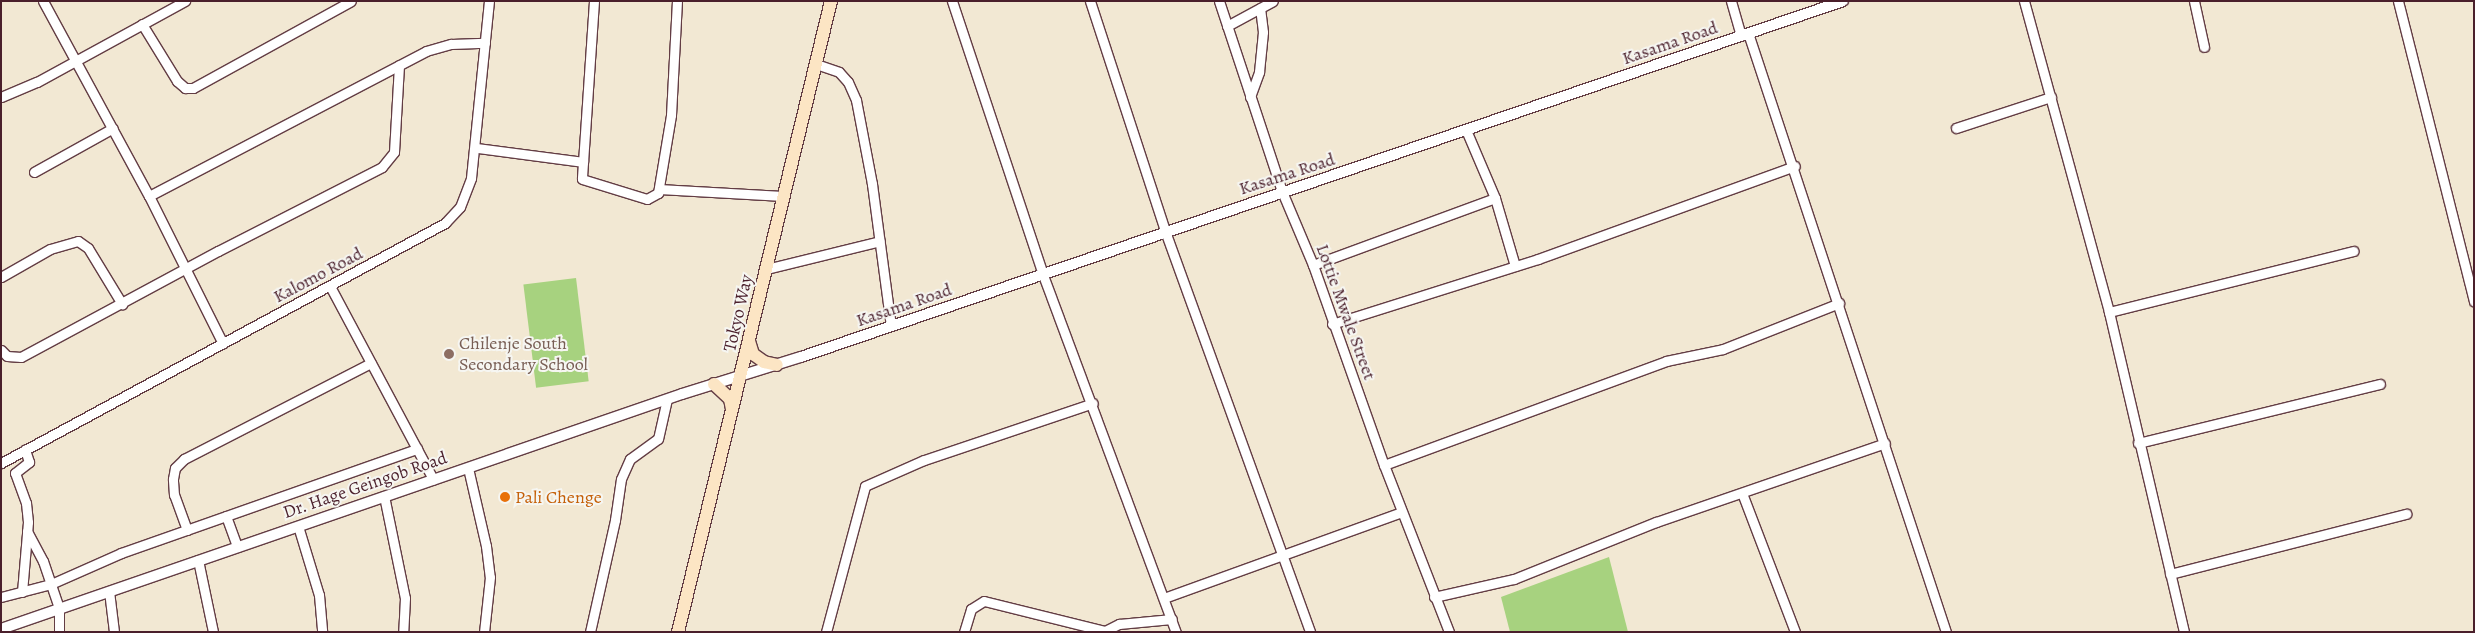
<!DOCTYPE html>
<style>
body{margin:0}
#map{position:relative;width:2475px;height:633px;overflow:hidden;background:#f2e8d3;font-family:Alegreya,serif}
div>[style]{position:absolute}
.green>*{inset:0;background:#a7d27f;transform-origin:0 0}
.roads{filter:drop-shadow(1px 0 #633d44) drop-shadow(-1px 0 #633d44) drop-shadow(0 1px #633d44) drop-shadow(0 -1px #633d44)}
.minor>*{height:9px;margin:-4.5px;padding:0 4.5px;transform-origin:4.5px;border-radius:4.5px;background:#fff}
.tertiary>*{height:10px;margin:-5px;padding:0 5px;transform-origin:5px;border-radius:5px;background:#fff}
.secondary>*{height:12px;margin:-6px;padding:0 6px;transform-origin:6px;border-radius:6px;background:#fce5c4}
.dots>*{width:14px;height:14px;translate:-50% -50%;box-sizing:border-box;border:2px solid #f6f6f2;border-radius:50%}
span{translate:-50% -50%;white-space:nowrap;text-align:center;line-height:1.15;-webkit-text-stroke:4px #f6f6f2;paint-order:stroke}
.street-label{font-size:18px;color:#4a1f2b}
.education-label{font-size:18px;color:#785e54}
.left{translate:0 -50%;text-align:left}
.food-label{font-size:18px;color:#c56008}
.frame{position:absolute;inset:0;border:2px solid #4a1f2b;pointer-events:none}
</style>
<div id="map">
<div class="green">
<div style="left:576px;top:278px;width:104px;height:53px;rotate:83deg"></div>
<div style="clip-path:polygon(1609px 557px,1628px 632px,1510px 632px,1501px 597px)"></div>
</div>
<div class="roads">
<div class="minor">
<div style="left:43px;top:1px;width:222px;rotate:61.5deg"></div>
<div style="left:149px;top:196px;width:165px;rotate:63.4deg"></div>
<div style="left:594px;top:1px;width:178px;rotate:93.9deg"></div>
<div style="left:582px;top:179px;width:68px;rotate:17.1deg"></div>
<div style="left:647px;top:199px;width:13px;rotate:-29deg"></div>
<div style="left:658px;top:193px;width:79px;rotate:-80.5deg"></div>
<div style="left:671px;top:115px;width:114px;rotate:-87deg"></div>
<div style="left:952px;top:1px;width:289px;rotate:71.6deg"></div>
<div style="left:1043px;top:275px;width:381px;rotate:69.6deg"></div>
<div style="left:1090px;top:1px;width:242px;rotate:71.9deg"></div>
<div style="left:1165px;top:231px;width:426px;rotate:70.1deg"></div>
<div style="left:1219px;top:1px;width:203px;rotate:71.7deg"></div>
<div style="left:1283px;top:194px;width:77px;rotate:67.1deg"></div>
<div style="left:1313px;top:265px;width:212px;rotate:70.5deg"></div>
<div style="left:1384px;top:465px;width:179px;rotate:68.7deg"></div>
<div style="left:1731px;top:1px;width:36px;rotate:74deg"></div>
<div style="left:2024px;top:1px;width:322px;rotate:74.7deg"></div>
<div style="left:2109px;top:312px;width:329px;rotate:76.8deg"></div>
<div style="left:2194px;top:1px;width:47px;rotate:77.7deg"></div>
<div style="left:2398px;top:1px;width:310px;rotate:75.8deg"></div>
<div style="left:142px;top:24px;width:67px;rotate:58.4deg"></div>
<div style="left:177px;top:81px;width:11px;rotate:41deg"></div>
<div style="left:185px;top:88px;width:8px"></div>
<div style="left:193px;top:88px;width:180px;rotate:-28.8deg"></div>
<div style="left:1227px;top:26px;width:52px;rotate:-28.5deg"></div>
<div style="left:1748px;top:33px;width:631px;rotate:71.71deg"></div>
<div style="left:816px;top:64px;width:24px;rotate:19deg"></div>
<div style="left:839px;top:72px;width:13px;rotate:48deg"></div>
<div style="left:848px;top:82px;width:20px;rotate:66deg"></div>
<div style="left:856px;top:100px;width:86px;rotate:79.2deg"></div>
<div style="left:872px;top:184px;width:143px;rotate:82.4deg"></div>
<div style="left:1px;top:97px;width:39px;rotate:-23deg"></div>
<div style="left:37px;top:82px;width:169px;rotate:-28.7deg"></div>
<div style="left:1250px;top:97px;width:27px;rotate:-70deg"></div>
<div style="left:1259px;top:72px;width:40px;rotate:-84.3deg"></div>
<div style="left:1263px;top:32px;width:24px;rotate:-97deg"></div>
<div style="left:1956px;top:128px;width:100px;rotate:-18.1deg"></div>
<div style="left:1466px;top:130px;width:74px;rotate:66.9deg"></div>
<div style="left:1495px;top:198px;width:71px;rotate:73.6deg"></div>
<div style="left:477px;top:148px;width:107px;rotate:7.5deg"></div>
<div style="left:34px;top:172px;width:90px;rotate:-29.1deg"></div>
<div style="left:659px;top:189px;width:124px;rotate:3.2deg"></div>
<div style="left:149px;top:196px;width:313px;rotate:-27.6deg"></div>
<div style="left:426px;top:51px;width:26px;rotate:-16deg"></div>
<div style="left:451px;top:44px;width:34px;rotate:-2deg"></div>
<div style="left:1313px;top:265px;width:194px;rotate:-20.2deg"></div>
<div style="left:766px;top:269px;width:117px;rotate:-13.8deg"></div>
<div style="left:1px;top:277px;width:56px;rotate:-29.7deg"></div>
<div style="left:50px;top:249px;width:29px;rotate:-16deg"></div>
<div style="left:78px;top:241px;width:12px;rotate:35deg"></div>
<div style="left:88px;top:248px;width:66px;rotate:58.7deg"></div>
<div style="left:331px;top:288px;width:217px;rotate:61.9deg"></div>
<div style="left:2109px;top:312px;width:252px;rotate:-14deg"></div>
<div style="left:1332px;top:324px;width:216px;rotate:-17.5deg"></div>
<div style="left:1538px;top:259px;width:273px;rotate:-19.9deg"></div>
<div style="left:1px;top:350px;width:8px;rotate:45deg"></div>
<div style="left:7px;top:356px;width:14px;rotate:4deg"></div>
<div style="left:21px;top:357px;width:224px;rotate:-28.3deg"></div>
<div style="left:218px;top:251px;width:184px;rotate:-27.1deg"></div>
<div style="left:382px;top:167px;width:19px;rotate:-51deg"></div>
<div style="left:394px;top:152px;width:87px;rotate:-86.7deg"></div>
<div style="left:2138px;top:443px;width:249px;rotate:-13.7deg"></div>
<div style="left:1px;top:463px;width:505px;rotate:-28.39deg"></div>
<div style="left:445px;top:223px;width:22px;rotate:-47deg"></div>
<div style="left:460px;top:207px;width:31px;rotate:-69deg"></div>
<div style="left:471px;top:178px;width:178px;rotate:-84.2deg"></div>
<div style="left:1384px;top:465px;width:301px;rotate:-20.2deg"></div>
<div style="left:1666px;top:361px;width:58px;rotate:-11.9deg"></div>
<div style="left:1723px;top:349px;width:125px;rotate:-21.6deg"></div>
<div style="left:468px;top:468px;width:80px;rotate:77deg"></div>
<div style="left:486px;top:546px;width:31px;rotate:83deg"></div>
<div style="left:490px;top:577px;width:55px;rotate:96.2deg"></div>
<div style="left:1742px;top:493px;width:149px;rotate:69.1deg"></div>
<div style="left:384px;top:496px;width:104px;rotate:78.4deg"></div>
<div style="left:405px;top:598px;width:34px;rotate:93deg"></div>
<div style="left:226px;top:516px;width:33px;rotate:70deg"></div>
<div style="left:298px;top:526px;width:72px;rotate:73.1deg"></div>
<div style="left:319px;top:595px;width:37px;rotate:85deg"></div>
<div style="left:187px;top:530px;width:37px;rotate:-110deg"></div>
<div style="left:174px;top:495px;width:16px;rotate:-94deg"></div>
<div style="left:173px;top:479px;width:11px;rotate:-80deg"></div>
<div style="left:175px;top:468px;width:13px;rotate:-45deg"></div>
<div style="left:184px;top:459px;width:210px;rotate:-27.2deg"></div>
<div style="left:27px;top:531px;width:34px;rotate:62deg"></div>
<div style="left:43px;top:561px;width:50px;rotate:71.2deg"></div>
<div style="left:59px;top:608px;width:24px;rotate:90deg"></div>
<div style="left:198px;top:560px;width:74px;rotate:78.2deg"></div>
<div style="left:2170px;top:574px;width:244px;rotate:-14.3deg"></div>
<div style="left:109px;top:591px;width:41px;rotate:83deg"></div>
<div style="left:22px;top:592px;width:70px;rotate:-85.1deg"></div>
<div style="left:28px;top:522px;width:19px;rotate:-96deg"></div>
<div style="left:26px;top:503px;width:32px;rotate:-110deg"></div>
<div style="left:15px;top:473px;width:18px;rotate:-38deg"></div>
<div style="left:29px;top:462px;width:13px;rotate:-108deg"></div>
<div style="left:1px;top:597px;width:52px;rotate:-14.6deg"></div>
<div style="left:51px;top:584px;width:77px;rotate:-23.9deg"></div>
<div style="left:121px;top:553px;width:314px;rotate:-19.4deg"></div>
<div style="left:1434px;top:597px;width:82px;rotate:-12.7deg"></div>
<div style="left:1514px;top:579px;width:153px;rotate:-21.9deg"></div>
<div style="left:1656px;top:522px;width:242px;rotate:-19deg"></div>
<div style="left:1164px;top:598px;width:252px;rotate:-19.9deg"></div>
<div style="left:590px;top:632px;width:115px;rotate:-77.4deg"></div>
<div style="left:615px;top:520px;width:41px;rotate:-81.7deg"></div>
<div style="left:621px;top:479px;width:22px;rotate:-66deg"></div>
<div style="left:630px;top:459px;width:34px;rotate:-36deg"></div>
<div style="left:658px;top:439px;width:41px;rotate:-77.3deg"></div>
<div style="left:826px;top:632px;width:151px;rotate:-75deg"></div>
<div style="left:865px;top:486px;width:64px;rotate:-23.8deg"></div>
<div style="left:924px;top:460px;width:178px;rotate:-18.6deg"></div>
<div style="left:964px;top:632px;width:24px;rotate:-73deg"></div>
<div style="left:971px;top:609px;width:15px;rotate:-32deg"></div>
<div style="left:984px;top:601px;width:125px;rotate:13.9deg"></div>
<div style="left:1105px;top:631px;width:16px;rotate:-27deg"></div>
<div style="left:1119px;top:624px;width:53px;rotate:-5.4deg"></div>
</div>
<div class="tertiary">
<div style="left:1px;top:629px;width:720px;rotate:-19.04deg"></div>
<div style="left:682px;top:394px;width:125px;rotate:-17.3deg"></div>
<div style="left:801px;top:357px;width:1101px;rotate:-18.86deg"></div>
</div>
<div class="secondary">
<div style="left:749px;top:341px;width:14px;rotate:73deg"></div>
<div style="left:753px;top:354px;width:14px;rotate:36deg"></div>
<div style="left:764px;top:362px;width:13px;rotate:13deg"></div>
<div style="left:714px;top:384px;width:22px;rotate:43deg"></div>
<div style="left:730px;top:399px;width:10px;rotate:79deg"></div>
<div style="left:678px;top:632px;width:649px;rotate:-76.37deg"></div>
</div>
</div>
<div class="dots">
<div style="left:449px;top:354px;background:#8d6e63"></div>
<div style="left:505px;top:497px;background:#e8710a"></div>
</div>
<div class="street-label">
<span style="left:1670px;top:43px;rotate:-19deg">Kasama Road</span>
<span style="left:1287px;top:174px;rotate:-18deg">Kasama Road</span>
<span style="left:318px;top:275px;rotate:-28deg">Kalomo Road</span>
<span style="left:904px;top:305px;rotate:-19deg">Kasama Road</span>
<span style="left:1346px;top:312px;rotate:70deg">Lottie Mwale Street</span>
<span style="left:738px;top:313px;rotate:-77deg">Tokyo Way</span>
<span style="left:365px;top:485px;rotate:-19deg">Dr. Hage Geingob Road</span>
</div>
<div class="education-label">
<span class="left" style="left:459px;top:354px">Chilenje South<br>Secondary School</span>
</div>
<div class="food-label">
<span class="left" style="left:515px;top:497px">Pali Chenge</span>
</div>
<div class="frame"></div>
</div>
